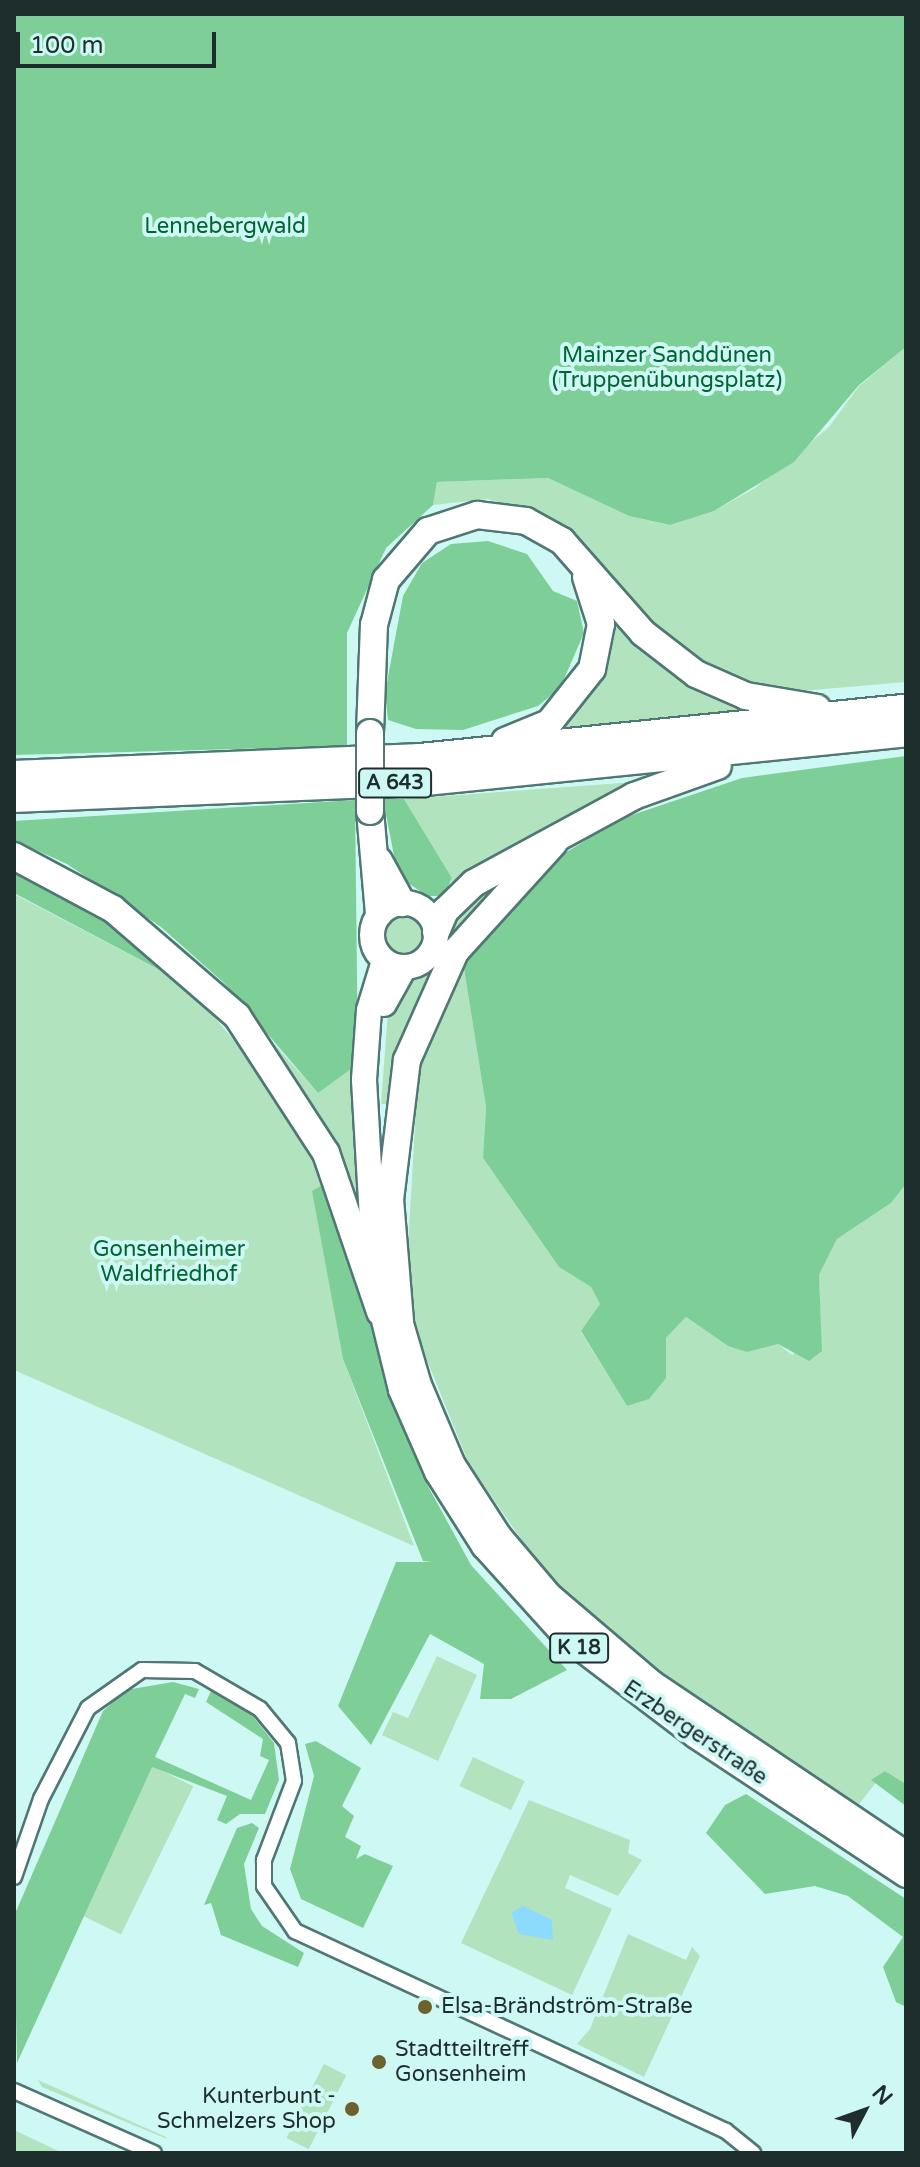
<!DOCTYPE html>
<meta charset="utf-8">
<style>
body{margin:0}
#map{position:relative;width:920px;height:2167px;overflow:hidden;background:#cef8f4;font-family:"Varela Round",sans-serif}
div>[style]{position:absolute}
.green>*{inset:0;background:#b2e3bf;transform-origin:0 0}
.round{border-radius:50%}
.forest>*{inset:0;background:#7ecf97}
.water>*{inset:0;background:#8cdbfe}
.roads{filter:drop-shadow(2px 0 #507774) drop-shadow(-2px 0 #507774) drop-shadow(0 2px #507774) drop-shadow(0 -2px #507774)}
.minor>*{height:14px;margin:-7px;padding:0 7px;transform-origin:7px;border-radius:7px;background:#fff}
.primary>*{height:24px;margin:-12px;padding:0 12px;transform-origin:12px;border-radius:12px;background:#fff}
.primary>.ring{margin:-12px;padding:0;box-sizing:content-box;background:none;border:24px solid #fff;border-radius:50%}
.motorway>*{height:26px;margin:-13px;padding:0 13px;transform-origin:13px;border-radius:13px;background:#fff}
.bridges{filter:drop-shadow(2px 0 #507774) drop-shadow(-2px 0 #507774) drop-shadow(0 2px #507774) drop-shadow(0 -2px #507774)}
.motorway-bridge>*{height:26px;margin:-13px;padding:0 13px;transform-origin:13px;border-radius:13px;background:#fff}
.dots>*{width:22px;height:22px;translate:-50% -50%;box-sizing:border-box;border:4px solid #cef8f4;border-radius:50%}
span{translate:-50% -50%;white-space:nowrap;text-align:center;line-height:1.15;-webkit-text-stroke:8px #cef8f4;paint-order:stroke}
.shield-label span{padding:2px 6px;background:#cef8f4;border:2px solid;border-radius:6px;-webkit-text-stroke-width:0}
.shield-label{font-size:20px;color:#1e2e2d;font-weight:700}
.park-label{font-size:22px;color:#006533}
.street-label{font-size:22px;color:#1e2e2d}
.poi-label{font-size:22px;color:#1e2e2d}
.left{translate:0 -50%;text-align:left}
.right{translate:-100% -50%;text-align:right}
.frame{position:absolute;inset:0;border:16px solid #1e2e2d;pointer-events:none}
.north{position:absolute;left:824px;top:2071px;width:80px;height:80px;-webkit-text-stroke:6px #cef8f4;paint-order:stroke;rotate:49deg;font-size:22px;font-weight:700;line-height:32px;text-align:center;color:#1e2e2d}
.north::after{content:'';display:block;margin:auto;width:28px;height:36px;background:#1e2e2d;clip-path:polygon(50% 0,100% 100%,50% 72%,0 100%)}
.scale{position:absolute;left:16px;top:32px;width:200px;height:36px;box-sizing:border-box;border:4px solid #1e2e2d;border-top:0;padding-left:10px;font-size:24px;line-height:28px;white-space:nowrap;color:#1e2e2d;-webkit-text-stroke:6px #cef8f4;paint-order:stroke}
</style>
<div id="map">
<div class="green">
<div style="clip-path:polygon(906px 347px,906px 682px,789px 692px,739px 682px,672px 644px,556px 520px,488px 499px,433px 505px,437px 482px,548px 478px,629px 516px,669px 525px,714px 511px,755px 488px,829px 427px,859px 386px)"></div>
<div style="clip-path:polygon(608px 615px,690px 684px,764px 711px,555px 730px,588px 696px,603px 666px)"></div>
<div style="clip-path:polygon(649px 781px,449px 891px,452px 878px,404px 799px)"></div>
<div style="clip-path:polygon(497px 884px,459px 931px,389px 1104px,381px 1104px,388px 1012px,407px 978px,437px 959px,456px 906px)"></div>
<div style="clip-path:polygon(14px 894px,186px 984px,274px 1087px,306px 1138px,324px 1184px,313px 1192px,343px 1359px,414px 1546px,14px 1370px)"></div>
<div class="round" style="left:382px;top:914px;width:42px;height:42px"></div>
<div style="clip-path:polygon(463px 962px,486px 1107px,483px 1158px,559px 1267px,591px 1287px,600px 1304px,581px 1332px,627px 1406px,666px 1378px,666px 1338px,686px 1317px,728px 1346px,747px 1351px,778px 1344px,792px 1355px,821px 1331px,819px 1275px,837px 1239px,891px 1203px,906px 1184px,906px 1784px,885px 1771px,856px 1808px,674px 1688px,548px 1578px,469px 1464px,416px 1333px,407px 1264px,419px 1058px)"></div>
<div style="clip-path:polygon(274px 1044px,318px 1093px,358px 1064px,363px 1204px)"></div>
<div style="clip-path:polygon(437px 1656px,477px 1675px,438px 1761px,382px 1735px,393px 1712px,408px 1718px)"></div>
<div style="left:473px;top:1757px;width:57px;height:32px;rotate:25deg"></div>
<div style="left:152px;top:1766px;width:46px;height:165px;rotate:26deg"></div>
<div style="clip-path:polygon(529px 1800px,630px 1840px,628px 1853px,642px 1860px,618px 1896px,570px 1875px,565px 1888px,612px 1909px,572px 1995px,461px 1943px)"></div>
<div style="clip-path:polygon(628px 1934px,686px 1960px,692px 1947px,700px 1956px,644px 2077px,577px 2044px,590px 2029px)"></div>
<div style="left:324px;top:2064px;width:25px;height:83px;rotate:27deg"></div>
<div style="clip-path:polygon(38px 2080px,166px 2137px,167px 2139px,42px 2087px)"></div>
<div style="clip-path:polygon(14px 2130px,50px 2147px,62px 2153px,14px 2153px)"></div>
</div>
<div class="forest">
<div style="clip-path:polygon(14px 14px,906px 14px,906px 347px,859px 385px,794px 462px,714px 511px,670px 525px,629px 516px,548px 478px,437px 482px,433px 505px,386px 548px,347px 633px,347px 746px,14px 755px)"></div>
<div style="clip-path:polygon(488px 541px,527px 554px,553px 591px,577px 601px,584px 633px,560px 688px,538px 706px,463px 730px,416px 729px,388px 720px,385px 693px,403px 596px,422px 563px,451px 544px)"></div>
<div style="clip-path:polygon(906px 756px,906px 1184px,891px 1203px,837px 1239px,819px 1275px,822px 1351px,809px 1361px,778px 1344px,747px 1352px,728px 1346px,686px 1317px,666px 1338px,666px 1378px,649px 1399px,627px 1406px,581px 1331px,600px 1304px,591px 1287px,559px 1267px,483px 1158px,486px 1107px,463px 962px,557px 858px,620px 819px,742px 778px)"></div>
<div style="clip-path:polygon(383px 799px,404px 799px,452px 878px,444px 896px,427px 896px,398px 876px)"></div>
<div style="clip-path:polygon(355px 800px,358px 1064px,318px 1093px,224px 983px,161px 927px,67px 864px,14px 840px,14px 821px)"></div>
<div style="clip-path:polygon(14px 869px,118px 922px,186px 984px,14px 893px)"></div>
<div style="clip-path:polygon(324px 1184px,368px 1306px,389px 1393px,429px 1488px,471px 1565px,567px 1670px,511px 1699px,480px 1699px,484px 1664px,430px 1634px,371px 1745px,338px 1706px,396px 1562px,432px 1562px,423px 1561px,343px 1359px,312px 1191px)"></div>
<div style="clip-path:polygon(173px 1682px,199px 1689px,195px 1698px,185px 1694px,155px 1757px,251px 1800px,269px 1760px,260px 1756px,263px 1739px,206px 1702px,211px 1691px,252px 1715px,274px 1743px,279px 1780px,265px 1814px,240px 1814px,226px 1824px,217px 1820px,227px 1796px,152px 1767px,17px 2063px,14px 1916px,103px 1711px,126px 1690px)"></div>
<div style="clip-path:polygon(316px 1741px,361px 1768px,342px 1806px,354px 1816px,345px 1837px,361px 1846px,356px 1859px,365px 1854px,393px 1866px,363px 1928px,301px 1899px,290px 1869px,314px 1776px,305px 1744px)"></div>
<div style="clip-path:polygon(885px 1771px,906px 1784px,906px 1806px,871px 1780px)"></div>
<div style="clip-path:polygon(746px 1794px,906px 1899px,906px 2007px,896px 2002px,883px 1967px,903px 1937px,848px 1896px,815px 1886px,765px 1894px,706px 1833px,725px 1805px)"></div>
<div style="clip-path:polygon(252px 1823px,259px 1828px,244px 1864px,251px 1909px,262px 1926px,304px 1953px,298px 1967px,221px 1935px,211px 1903px,204px 1905px,237px 1828px)"></div>
</div>
<div class="water">
<div style="clip-path:polygon(523px 1906px,552px 1920px,553px 1940px,519px 1934px,511px 1913px)"></div>
</div>
<div class="roads">
<div class="minor">
<div style="left:14px;top:1877px;width:83px;rotate:-70.9deg"></div>
<div style="left:41px;top:1799px;width:102px;rotate:-62.7deg"></div>
<div style="left:88px;top:1708px;width:66px;rotate:-35.1deg"></div>
<div style="left:142px;top:1670px;width:53px;rotate:1.1deg"></div>
<div style="left:195px;top:1671px;width:75px;rotate:30.3deg"></div>
<div style="left:260px;top:1709px;width:44px;rotate:50.5deg"></div>
<div style="left:288px;top:1743px;width:38px;rotate:81deg"></div>
<div style="left:294px;top:1781px;width:85px;rotate:110.8deg"></div>
<div style="left:264px;top:1860px;width:26px;rotate:90deg"></div>
<div style="left:264px;top:1886px;width:55px;rotate:55.4deg"></div>
<div style="left:295px;top:1931px;width:475px;rotate:24.9deg"></div>
<div style="left:726px;top:2131px;width:35px;rotate:39deg"></div>
<div style="left:14px;top:2091px;width:153px;rotate:23.9deg"></div>
</div>
<div class="primary">
<div class="ring" style="left:372px;top:903px;width:40px;height:40px"></div>
<div style="left:384px;top:961px;width:51px;rotate:107deg"></div>
<div style="left:369px;top:1010px;width:70px;rotate:94.1deg"></div>
<div style="left:364px;top:1080px;width:208px;rotate:86.7deg"></div>
<div style="left:376px;top:1288px;width:105px;rotate:76.2deg"></div>
<div style="left:401px;top:1390px;width:90px;rotate:66.3deg"></div>
<div style="left:437px;top:1472px;width:88px;rotate:57.6deg"></div>
<div style="left:484px;top:1546px;width:124px;rotate:47.9deg"></div>
<div style="left:567px;top:1638px;width:162px;rotate:37.2deg"></div>
<div style="left:696px;top:1736px;width:252px;rotate:33.5deg"></div>
<div style="left:384px;top:1004px;width:41px;rotate:-60.9deg"></div>
<div style="left:395px;top:1303px;width:85px;rotate:73.7deg"></div>
<div style="left:419px;top:1385px;width:87px;rotate:67deg"></div>
<div style="left:453px;top:1465px;width:85px;rotate:57.1deg"></div>
<div style="left:499px;top:1536px;width:77px;rotate:49.7deg"></div>
<div style="left:549px;top:1595px;width:135px;rotate:40.5deg"></div>
<div style="left:652px;top:1683px;width:306px;rotate:33.9deg"></div>
</div>
<div class="motorway">
<div style="left:370px;top:733px;width:108px;rotate:-87.9deg"></div>
<div style="left:374px;top:625px;width:47px;rotate:-75.1deg"></div>
<div style="left:386px;top:580px;width:65px;rotate:-49.4deg"></div>
<div style="left:428px;top:531px;width:52px;rotate:-18.1deg"></div>
<div style="left:477px;top:515px;width:49px;rotate:7deg"></div>
<div style="left:526px;top:521px;width:41px;rotate:29.1deg"></div>
<div style="left:562px;top:541px;width:123px;rotate:48.6deg"></div>
<div style="left:643px;top:633px;width:67px;rotate:37.7deg"></div>
<div style="left:696px;top:674px;width:55px;rotate:23.7deg"></div>
<div style="left:746px;top:696px;width:72px;rotate:9.6deg"></div>
<div style="left:505px;top:741px;width:48px;rotate:-22.2deg"></div>
<div style="left:549px;top:723px;width:69px;rotate:-51.5deg"></div>
<div style="left:592px;top:669px;width:46px;rotate:-78.7deg"></div>
<div style="left:601px;top:624px;width:49px;rotate:-107.7deg"></div>
<div style="left:14px;top:774px;width:406px;rotate:-2.4deg"></div>
<div style="left:420px;top:757px;width:488px;rotate:-5.8deg"></div>
<div style="left:14px;top:799px;width:412px;rotate:-2.4deg"></div>
<div style="left:426px;top:782px;width:482px;rotate:-5.8deg"></div>
<div style="left:370px;top:811px;width:103px;rotate:85deg"></div>
<div style="left:14px;top:856px;width:112px;rotate:28.2deg"></div>
<div style="left:113px;top:909px;width:164px;rotate:40.8deg"></div>
<div style="left:237px;top:1016px;width:163px;rotate:57deg"></div>
<div style="left:326px;top:1153px;width:168px;rotate:71.2deg"></div>
<div style="left:379px;top:861px;width:48px;rotate:61.3deg"></div>
<div style="left:436px;top:932px;width:23px;rotate:-67deg"></div>
<div style="left:445px;top:911px;width:40px;rotate:-44deg"></div>
<div style="left:474px;top:883px;width:182px;rotate:-28.5deg"></div>
<div style="left:634px;top:796px;width:89px;rotate:-19.7deg"></div>
<div style="left:400px;top:1321px;width:121px;rotate:-94.7deg"></div>
<div style="left:390px;top:1200px;width:141px;rotate:-83.1deg"></div>
<div style="left:407px;top:1060px;width:118px;rotate:-66deg"></div>
<div style="left:455px;top:952px;width:147px;rotate:-47.8deg"></div>
</div>
</div>
<div class="bridges">
<div class="motorway-bridge">
<div style="left:370px;top:733px;width:78px;rotate:90deg"></div>
</div>
</div>
<div class="dots">
<div style="left:425px;top:2007px;background:#6d612e"></div>
<div style="left:379px;top:2062px;background:#6d612e"></div>
<div style="left:352px;top:2109px;background:#6d612e"></div>
</div>
<div class="shield-label">
<span style="left:395px;top:783px">A 643</span>
<span style="left:579px;top:1648px">K 18</span>
</div>
<div class="park-label">
<span style="left:225px;top:227px">Lennebergwald</span>
<span style="left:667px;top:368px">Mainzer Sanddünen<br>(Truppenübungsplatz)</span>
<span style="left:169px;top:1262px">Gonsenheimer<br>Waldfriedhof</span>
</div>
<div class="street-label">
<span style="left:695px;top:1733px;rotate:34deg">Erzbergerstraße</span>
</div>
<div class="poi-label">
<span class="left" style="left:441px;top:2007px">Elsa-Brändström-Straße</span>
<span class="left" style="left:395px;top:2062px">Stadtteiltreff<br>Gonsenheim</span>
<span class="right" style="left:336px;top:2109px">Kunterbunt -<br>Schmelzers Shop</span>
</div>
<div class="frame"></div>
<div class="north">N</div>
<div class="scale">100 m</div>
</div>
